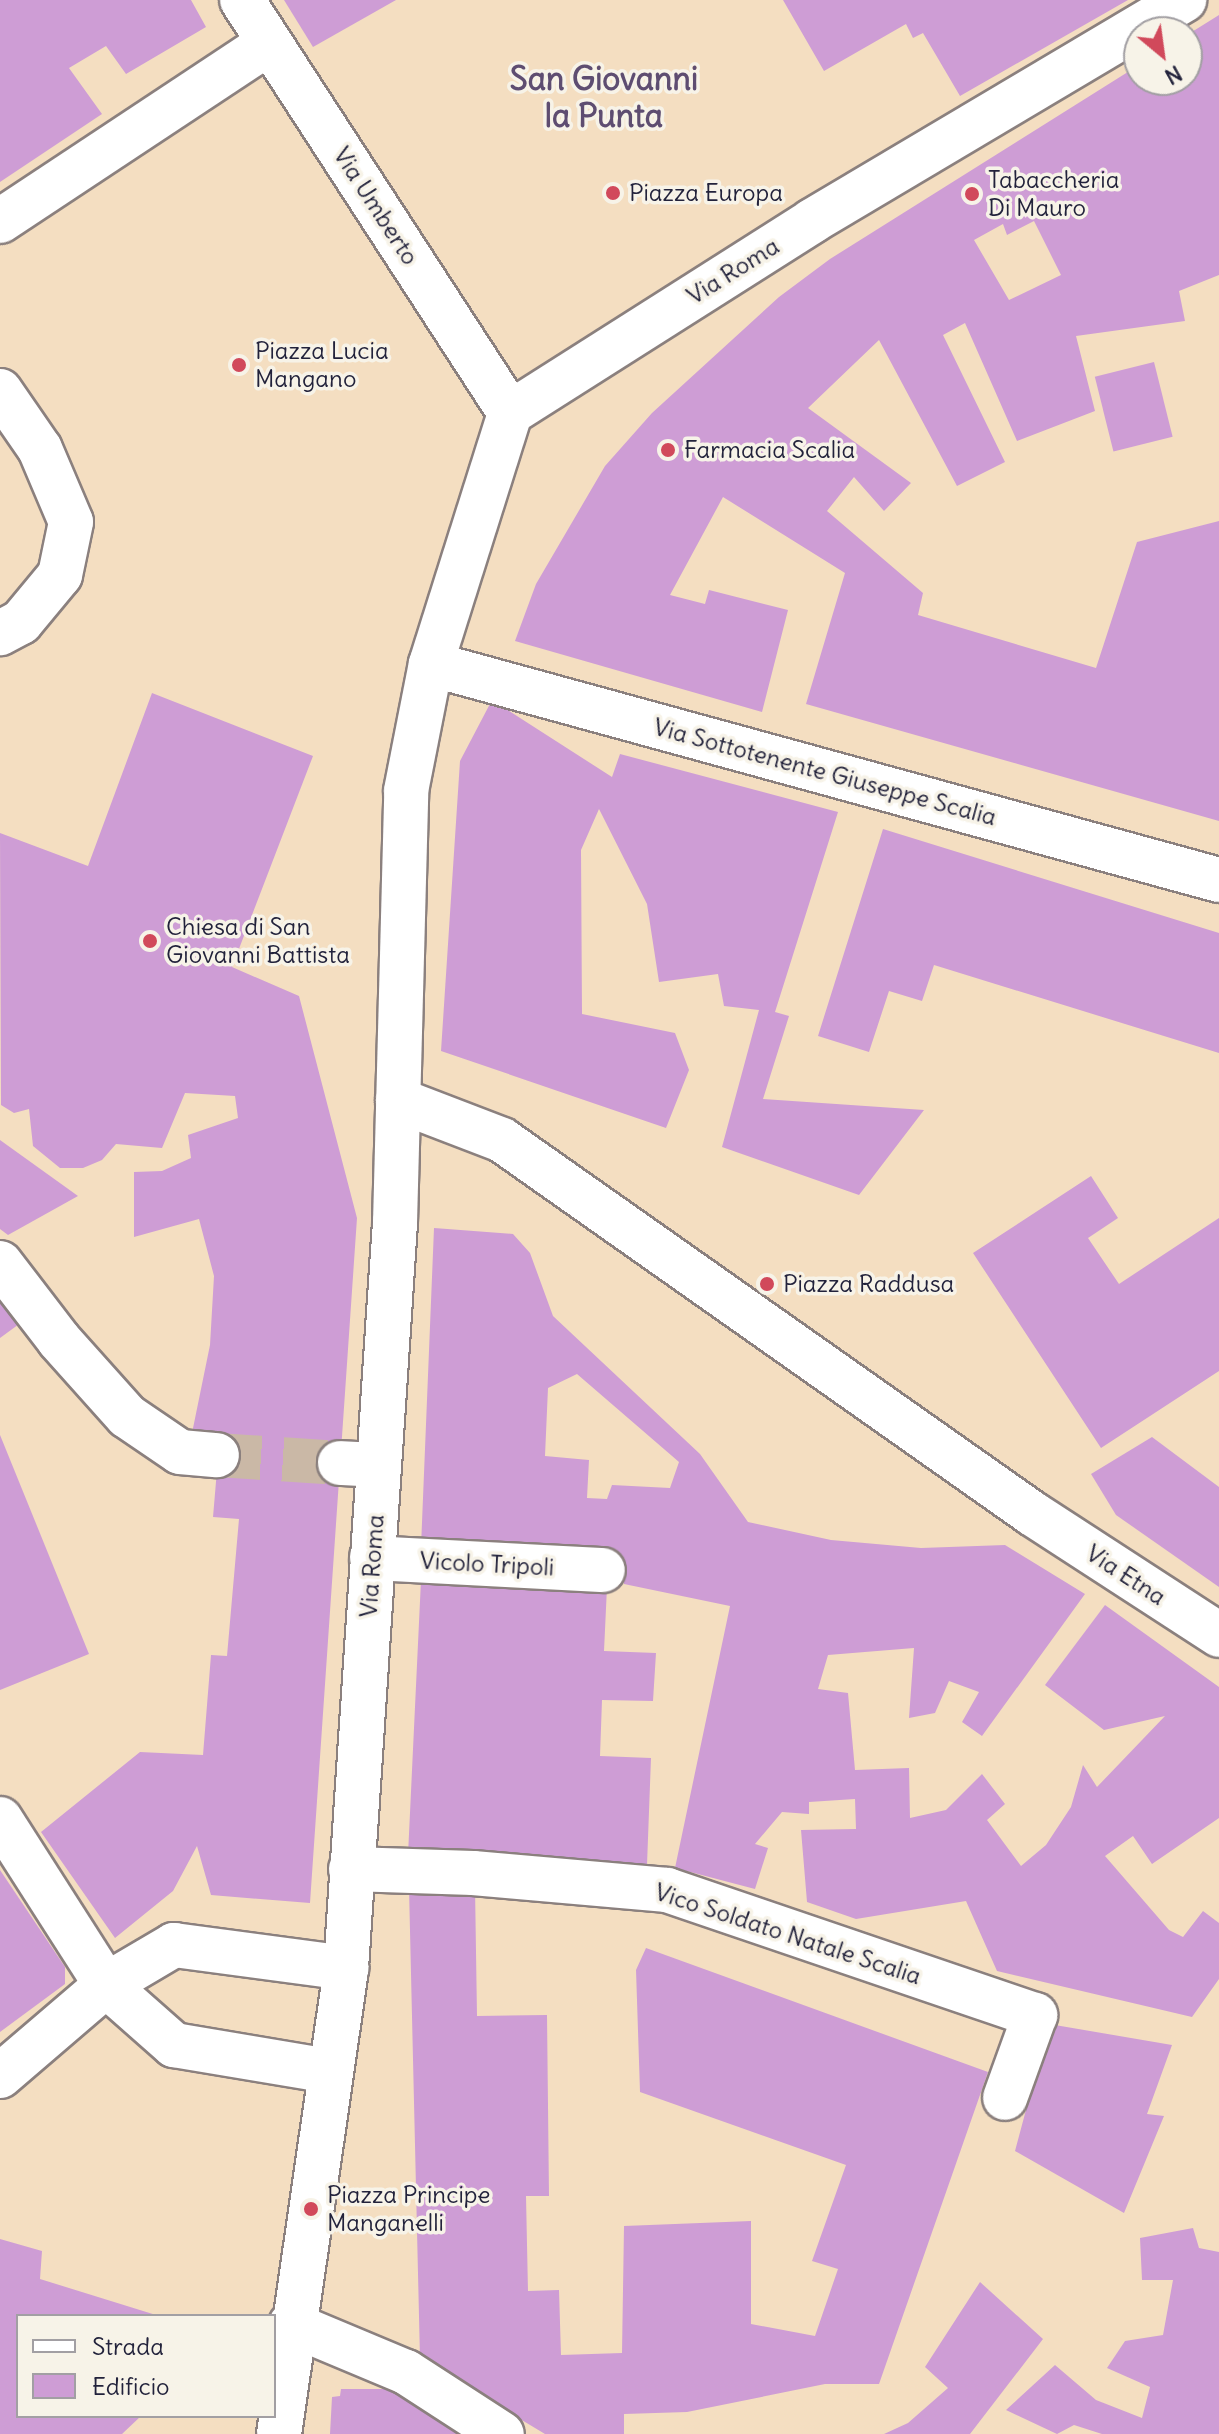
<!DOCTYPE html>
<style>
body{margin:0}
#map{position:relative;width:1219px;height:2434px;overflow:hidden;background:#f4dec1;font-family:Delius,sans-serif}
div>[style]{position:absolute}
.building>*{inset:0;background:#ce9dd5;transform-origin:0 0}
.minor-tunnel>*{height:44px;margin-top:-22px;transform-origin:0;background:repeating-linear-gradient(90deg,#cab8a6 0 44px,transparent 0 66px)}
.roads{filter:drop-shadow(2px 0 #8b807e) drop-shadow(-2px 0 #8b807e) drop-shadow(0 2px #8b807e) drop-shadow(0 -2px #8b807e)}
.minor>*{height:44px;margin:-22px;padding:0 22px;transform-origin:22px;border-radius:22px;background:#fff}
.dots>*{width:22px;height:22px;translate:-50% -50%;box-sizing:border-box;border:4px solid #f7f3e8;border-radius:50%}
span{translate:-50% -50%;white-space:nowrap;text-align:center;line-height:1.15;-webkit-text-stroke:7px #f7f3e8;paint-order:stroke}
.poi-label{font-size:24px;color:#22223b}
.left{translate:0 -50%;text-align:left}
.street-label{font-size:24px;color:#22223b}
.district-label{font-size:32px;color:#5e4d71;font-weight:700}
.legend{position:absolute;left:16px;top:2314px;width:260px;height:104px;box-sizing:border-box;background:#f7f3e8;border:2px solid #a29fa3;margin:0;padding:10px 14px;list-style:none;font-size:24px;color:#22223b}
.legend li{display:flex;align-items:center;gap:16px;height:40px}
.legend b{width:40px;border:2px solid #a29fa3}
.north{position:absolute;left:1123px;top:16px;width:80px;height:80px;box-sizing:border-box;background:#f7f3e8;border:2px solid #a29fa3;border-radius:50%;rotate:151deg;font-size:22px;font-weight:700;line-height:32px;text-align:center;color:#22223b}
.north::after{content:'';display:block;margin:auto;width:28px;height:36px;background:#d1495b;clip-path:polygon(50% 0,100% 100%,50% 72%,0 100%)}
</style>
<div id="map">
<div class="building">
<div style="clip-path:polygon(0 0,191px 0,206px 27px,126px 74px,106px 46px,69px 68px,102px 114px,0 182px)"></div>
<div style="clip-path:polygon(284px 0,396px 0,313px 47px)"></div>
<div style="clip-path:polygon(783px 0,1128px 0,960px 96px,923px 33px,913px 38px,906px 24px,824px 71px)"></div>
<div style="clip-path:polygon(evenodd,1219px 15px,1219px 275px,1179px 291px,1185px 321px,1076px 336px,1095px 411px,1017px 441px,965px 323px,943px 335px,1005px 462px,957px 486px,879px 340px,808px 408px,911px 483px,884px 511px,854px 477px,827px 511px,923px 593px,918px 615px,1096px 668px,1137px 542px,1219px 521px,1219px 821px,806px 704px,845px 573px,723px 497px,670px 595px,705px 604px,709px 590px,788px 610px,762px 712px,515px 641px,536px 584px,605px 466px,652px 413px,779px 297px,830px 259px,1139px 65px,1139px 80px,1187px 80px,1187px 35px,1219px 15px,1034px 221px,1061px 275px,1009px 300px,974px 240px,1003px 224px,1007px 235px,1034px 221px)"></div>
<div style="left:1154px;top:362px;width:77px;height:61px;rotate:76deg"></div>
<div style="clip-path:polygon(152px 693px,313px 756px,232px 967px,299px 996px,357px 1218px,310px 1903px,211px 1895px,197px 1846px,173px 1891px,115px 1938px,41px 1832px,140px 1752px,203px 1755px,211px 1655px,227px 1656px,239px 1519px,213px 1517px,217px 1470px,191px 1438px,210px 1345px,214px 1276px,199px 1219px,134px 1237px,134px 1172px,162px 1171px,191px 1158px,188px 1135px,238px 1118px,235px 1096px,185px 1093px,162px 1148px,116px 1144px,102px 1160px,83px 1168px,60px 1168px,33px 1146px,29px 1109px,14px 1113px,1px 1105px,0 833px,88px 866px)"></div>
<div style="clip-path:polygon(492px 700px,612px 777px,620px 754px,838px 812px,775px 1012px,789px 1016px,763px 1099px,924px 1110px,859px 1195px,722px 1147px,759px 1010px,724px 1006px,718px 974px,659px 982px,647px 904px,599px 809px,581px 850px,582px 1014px,675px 1033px,689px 1070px,666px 1128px,441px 1051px,460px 761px)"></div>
<div style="clip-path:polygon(883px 829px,1219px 933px,1219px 1053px,934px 965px,922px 1001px,889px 991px,869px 1052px,818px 1036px)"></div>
<div style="clip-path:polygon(0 1140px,78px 1196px,8px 1235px,0 1229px)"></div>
<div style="clip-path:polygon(1091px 1176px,1118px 1218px,1088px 1238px,1119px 1284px,1219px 1218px,1219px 1371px,1101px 1448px,973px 1253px)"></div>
<div style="clip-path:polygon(evenodd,434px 1228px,513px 1234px,530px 1253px,553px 1316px,700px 1454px,748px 1522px,831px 1540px,921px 1548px,1005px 1545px,1085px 1594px,982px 1736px,962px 1722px,979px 1692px,949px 1681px,935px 1713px,909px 1718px,914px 1648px,828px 1655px,818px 1689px,848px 1693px,855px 1770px,909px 1768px,910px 1818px,946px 1810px,982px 1774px,1005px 1804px,987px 1820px,1021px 1866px,1046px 1845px,1071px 1807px,1083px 1765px,1097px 1787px,1165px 1716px,1104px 1730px,1045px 1685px,1105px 1605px,1219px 1687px,1219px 1818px,1152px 1864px,1133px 1836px,1105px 1856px,1169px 1930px,1183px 1937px,1203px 1911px,1219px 1923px,1219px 1979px,1192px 2017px,997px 1971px,966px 1901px,856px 1919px,807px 1902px,801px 1830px,856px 1829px,855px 1799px,809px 1802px,809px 1814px,782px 1812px,755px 1844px,768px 1848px,755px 1889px,675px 1868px,730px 1606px,624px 1584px,620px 1556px,421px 1547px,434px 1228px,577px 1374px,679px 1462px,670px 1488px,612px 1485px,607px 1499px,587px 1498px,589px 1460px,545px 1456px,548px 1388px,577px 1374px)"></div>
<div style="clip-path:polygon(0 1289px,26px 1319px,0 1338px)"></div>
<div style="clip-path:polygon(0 1435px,89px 1654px,0 1690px)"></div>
<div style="clip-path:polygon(1152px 1437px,1219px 1487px,1219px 1587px,1116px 1515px,1091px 1474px)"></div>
<div style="clip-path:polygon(421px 1580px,607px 1587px,604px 1651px,656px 1653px,653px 1701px,602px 1700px,600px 1756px,651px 1758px,647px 1865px,408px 1855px)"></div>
<div style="clip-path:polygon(0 1870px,65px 1967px,65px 1984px,0 2032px)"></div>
<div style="clip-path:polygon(475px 1887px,477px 2016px,547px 2015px,549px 2196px,526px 2196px,528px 2291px,559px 2290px,561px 2355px,622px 2353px,624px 2226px,751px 2221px,751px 2324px,815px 2336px,838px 2269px,812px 2261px,846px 2165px,640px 2092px,636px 1970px,646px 1948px,988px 2072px,879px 2384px,825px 2384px,687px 2412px,624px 2414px,624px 2434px,545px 2434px,420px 2359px,409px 1888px)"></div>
<div style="clip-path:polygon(1049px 2024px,1172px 2045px,1147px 2114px,1164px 2116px,1124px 2213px,1015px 2151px)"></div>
<div style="clip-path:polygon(1193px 2228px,1199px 2248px,1219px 2252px,1219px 2434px,1102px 2434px,1074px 2425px,1057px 2434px,1006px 2410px,1055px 2365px,1096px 2400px,1142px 2418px,1150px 2387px,1107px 2368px,1125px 2341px,1163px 2335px,1173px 2280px,1142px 2280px,1140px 2238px)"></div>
<div style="clip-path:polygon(0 2239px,42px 2251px,40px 2279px,156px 2315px,18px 2316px,18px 2416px,141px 2416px,122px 2434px,0 2434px)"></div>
<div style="clip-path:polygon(980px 2282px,1043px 2339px,970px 2434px,884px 2434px,908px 2423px,948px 2388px,925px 2367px)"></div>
<div style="clip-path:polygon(341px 2389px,394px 2389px,474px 2434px,330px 2434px,332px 2397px,340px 2396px)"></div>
</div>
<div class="minor-tunnel">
<div style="left:217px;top:1455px;width:123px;rotate:3.7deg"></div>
</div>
<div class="roads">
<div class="minor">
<div style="left:242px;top:0;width:492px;rotate:57deg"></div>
<div style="left:0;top:221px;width:323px;rotate:-33.5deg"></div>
<div style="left:0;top:391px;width:70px;rotate:55.4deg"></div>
<div style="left:40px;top:449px;width:79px;rotate:67deg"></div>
<div style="left:71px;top:522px;width:54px;rotate:101.7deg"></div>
<div style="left:60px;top:575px;width:61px;rotate:129.7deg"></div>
<div style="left:21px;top:622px;width:24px;rotate:152deg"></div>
<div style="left:431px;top:664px;width:817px;rotate:15.33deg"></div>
<div style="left:398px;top:1100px;width:111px;rotate:21deg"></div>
<div style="left:502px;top:1140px;width:649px;rotate:35.16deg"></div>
<div style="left:1033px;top:1514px;width:222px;rotate:33deg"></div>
<div style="left:0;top:1263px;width:97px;rotate:52.5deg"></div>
<div style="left:59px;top:1340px;width:102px;rotate:48.2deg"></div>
<div style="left:127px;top:1416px;width:64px;rotate:34.2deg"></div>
<div style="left:180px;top:1452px;width:37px;rotate:5deg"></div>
<div style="left:340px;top:1463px;width:38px;rotate:3deg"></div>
<div style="left:372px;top:1558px;width:231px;rotate:3deg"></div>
<div style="left:0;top:1819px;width:197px;rotate:57.4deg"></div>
<div style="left:106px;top:1985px;width:91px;rotate:41.4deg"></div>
<div style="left:174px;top:2045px;width:158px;rotate:9.5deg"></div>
<div style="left:351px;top:1869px;width:122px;rotate:1.9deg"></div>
<div style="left:473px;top:1873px;width:195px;rotate:5deg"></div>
<div style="left:667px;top:1890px;width:389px;rotate:18.8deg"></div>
<div style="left:1035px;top:2015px;width:88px;rotate:109.9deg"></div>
<div style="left:0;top:2076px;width:140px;rotate:-40.6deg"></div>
<div style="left:106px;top:1985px;width:79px;rotate:-30.5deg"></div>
<div style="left:174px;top:1945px;width:174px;rotate:7.6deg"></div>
<div style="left:291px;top:2324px;width:125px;rotate:22.7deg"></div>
<div style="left:406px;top:2372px;width:114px;rotate:32.9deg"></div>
<div style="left:279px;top:2434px;width:471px;rotate:-81.8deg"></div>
<div style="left:346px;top:1968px;width:747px;rotate:-86.24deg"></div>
<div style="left:395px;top:1223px;width:432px;rotate:-88.5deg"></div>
<div style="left:406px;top:791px;width:129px;rotate:-78.9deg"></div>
<div style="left:431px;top:664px;width:263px;rotate:-72.5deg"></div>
<div style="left:510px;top:413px;width:358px;rotate:-32.4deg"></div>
<div style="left:812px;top:221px;width:433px;rotate:-30.7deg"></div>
</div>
</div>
<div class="dots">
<div style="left:613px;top:193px;background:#d1495b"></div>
<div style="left:972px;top:194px;background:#d1495b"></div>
<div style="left:239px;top:365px;background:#d1495b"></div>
<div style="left:668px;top:450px;background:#d1495b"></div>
<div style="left:150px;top:941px;background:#d1495b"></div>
<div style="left:767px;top:1284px;background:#d1495b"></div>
<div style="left:311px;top:2209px;background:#d1495b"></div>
</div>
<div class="poi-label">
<span class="left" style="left:988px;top:194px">Tabaccheria<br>Di Mauro</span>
<span class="left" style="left:629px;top:193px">Piazza Europa</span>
<span class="left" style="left:255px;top:365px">Piazza Lucia<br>Mangano</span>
<span class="left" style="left:684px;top:450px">Farmacia Scalia</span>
<span class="left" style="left:166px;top:941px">Chiesa di San<br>Giovanni Battista</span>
<span class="left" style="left:783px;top:1284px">Piazza Raddusa</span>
<span class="left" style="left:327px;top:2209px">Piazza Principe<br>Manganelli</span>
</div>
<div class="street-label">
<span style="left:376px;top:206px;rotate:57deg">Via Umberto</span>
<span style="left:733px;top:271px;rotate:-32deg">Via Roma</span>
<span style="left:825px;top:772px;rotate:15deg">Via Sottotenente Giuseppe Scalia</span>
<span style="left:487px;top:1564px;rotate:3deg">Vicolo Tripoli</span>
<span style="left:372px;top:1566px;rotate:-86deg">Via Roma</span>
<span style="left:1126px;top:1575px;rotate:33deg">Via Etna</span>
<span style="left:788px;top:1934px;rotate:18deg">Vico Soldato Natale Scalia</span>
</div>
<div class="district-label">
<span style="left:604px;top:98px">San Giovanni<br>la Punta</span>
</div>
<ul class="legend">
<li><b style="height:10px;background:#fff"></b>Strada</li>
<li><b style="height:22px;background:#ce9dd5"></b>Edificio</li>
</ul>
<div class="north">N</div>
</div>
